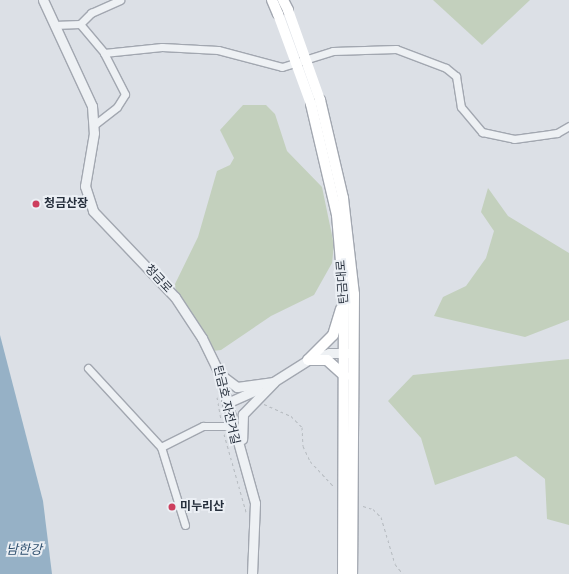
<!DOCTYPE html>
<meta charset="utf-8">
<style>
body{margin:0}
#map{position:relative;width:569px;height:574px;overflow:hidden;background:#dce0e6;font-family:Arial,"Noto Sans KR",sans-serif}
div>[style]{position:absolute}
.green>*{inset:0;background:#c3d0bd}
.water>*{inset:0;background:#96b1c6}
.path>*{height:1px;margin-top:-0.5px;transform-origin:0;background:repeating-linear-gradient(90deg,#b6bbc0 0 3px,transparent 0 6px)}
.roads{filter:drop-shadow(1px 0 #a2a7b0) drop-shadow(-1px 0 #a2a7b0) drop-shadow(0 1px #a2a7b0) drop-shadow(0 -1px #a2a7b0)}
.minor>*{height:7px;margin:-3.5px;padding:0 3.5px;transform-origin:3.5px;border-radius:3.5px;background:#eef1f4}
.tertiary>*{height:9px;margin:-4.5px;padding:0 4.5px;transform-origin:4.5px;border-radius:4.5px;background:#eef1f4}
.secondary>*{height:10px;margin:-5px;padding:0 5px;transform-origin:5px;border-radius:5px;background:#fff}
.secondary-bridge>*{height:10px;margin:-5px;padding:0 5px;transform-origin:5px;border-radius:5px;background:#fff}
.dots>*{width:11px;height:11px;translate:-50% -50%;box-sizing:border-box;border:2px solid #ebeff4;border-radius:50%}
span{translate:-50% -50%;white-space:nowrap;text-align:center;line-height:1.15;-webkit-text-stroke:4px #ebeff4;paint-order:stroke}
.poi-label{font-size:12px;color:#262f3c;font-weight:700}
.left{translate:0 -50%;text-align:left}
.street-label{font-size:12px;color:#262f3c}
.water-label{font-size:13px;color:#30516f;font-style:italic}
</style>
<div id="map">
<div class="green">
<div style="clip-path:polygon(433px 0,530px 0,482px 45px)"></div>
<div style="clip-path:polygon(243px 105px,266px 105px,275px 114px,287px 151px,322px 187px,334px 245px,332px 263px,314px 295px,271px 316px,221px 350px,213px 351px,176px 292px,175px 284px,198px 237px,217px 171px,230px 165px,234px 158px,220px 130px)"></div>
<div style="clip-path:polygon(488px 188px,508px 216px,569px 253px,569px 320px,525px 337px,434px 316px,443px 297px,466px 286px,486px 258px,494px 231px,481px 212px)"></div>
<div style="clip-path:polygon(569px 359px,569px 525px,547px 519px,545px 479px,516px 456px,435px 485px,421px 438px,388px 401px,413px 375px)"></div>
</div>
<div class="water">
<div style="clip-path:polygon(0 335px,43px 501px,52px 574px,0 574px)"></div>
</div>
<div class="path">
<div style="left:217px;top:397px;width:22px;rotate:80deg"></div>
<div style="left:264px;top:404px;width:30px;rotate:24deg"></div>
<div style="left:291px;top:416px;width:16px;rotate:45deg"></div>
<div style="left:302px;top:427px;width:19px;rotate:87deg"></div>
<div style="left:303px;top:446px;width:17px;rotate:65deg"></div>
<div style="left:310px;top:461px;width:35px;rotate:47deg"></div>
<div style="left:224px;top:434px;width:81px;rotate:74.2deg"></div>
<div style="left:363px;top:506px;width:10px;rotate:17deg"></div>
<div style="left:373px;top:509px;width:11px;rotate:45deg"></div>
<div style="left:381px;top:517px;width:49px;rotate:73.4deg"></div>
<div style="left:395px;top:564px;width:13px;rotate:51deg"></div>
</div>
<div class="roads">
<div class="minor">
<div style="left:80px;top:24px;width:38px;rotate:50deg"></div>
<div style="left:54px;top:25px;width:26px;rotate:-2deg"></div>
<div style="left:80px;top:24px;width:16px;rotate:-45deg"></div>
<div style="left:91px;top:13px;width:32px;rotate:-24deg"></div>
<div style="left:94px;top:125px;width:29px;rotate:-38deg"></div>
<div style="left:117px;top:107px;width:15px;rotate:-58deg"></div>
<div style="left:125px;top:94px;width:46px;rotate:-117.1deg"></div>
<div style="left:104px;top:53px;width:58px;rotate:-5.9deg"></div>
<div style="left:162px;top:47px;width:56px;rotate:3.1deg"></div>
<div style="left:218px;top:50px;width:66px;rotate:14.9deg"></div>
<div style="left:282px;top:67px;width:53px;rotate:-17.4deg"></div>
<div style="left:333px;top:51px;width:63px;rotate:-1.8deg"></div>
<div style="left:396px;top:49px;width:53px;rotate:20.8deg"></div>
<div style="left:446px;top:68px;width:13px;rotate:39deg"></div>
<div style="left:456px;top:76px;width:31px;rotate:81deg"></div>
<div style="left:461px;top:107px;width:33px;rotate:50deg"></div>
<div style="left:482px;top:132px;width:33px;rotate:12deg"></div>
<div style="left:514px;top:139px;width:43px;rotate:-7.9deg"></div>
<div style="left:557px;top:133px;width:14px;rotate:-30deg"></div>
<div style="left:88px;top:368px;width:108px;rotate:47.3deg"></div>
<div style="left:185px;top:525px;width:82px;rotate:-107.1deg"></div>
<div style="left:161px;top:447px;width:47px;rotate:-26.6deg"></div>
<div style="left:203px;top:426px;width:31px"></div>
</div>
<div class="tertiary">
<div style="left:43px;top:0;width:117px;rotate:65.2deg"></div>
<div style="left:92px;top:106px;width:27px;rotate:86deg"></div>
<div style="left:94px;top:133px;width:54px;rotate:99.6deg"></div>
<div style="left:85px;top:186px;width:26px;rotate:72deg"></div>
<div style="left:93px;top:211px;width:119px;rotate:46.4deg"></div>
<div style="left:175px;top:297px;width:49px;rotate:56.6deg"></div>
<div style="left:202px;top:338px;width:39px;rotate:64deg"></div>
<div style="left:219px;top:373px;width:135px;rotate:74.5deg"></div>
<div style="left:255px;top:503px;width:71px;rotate:92.4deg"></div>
<div style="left:221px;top:375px;width:20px;rotate:37deg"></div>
<div style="left:237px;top:387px;width:37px;rotate:-8deg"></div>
<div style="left:274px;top:382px;width:45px;rotate:134.1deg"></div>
<div style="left:243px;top:414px;width:25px;rotate:92deg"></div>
<div style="left:270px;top:384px;width:45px;rotate:-32.3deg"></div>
<div style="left:308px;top:360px;width:22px;rotate:-18deg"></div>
<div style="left:329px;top:353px;width:22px"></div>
<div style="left:227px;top:403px;width:34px;rotate:-24deg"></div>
</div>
<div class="secondary">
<div style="left:272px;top:0;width:15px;rotate:67deg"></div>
<div style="left:283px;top:0;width:11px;rotate:63deg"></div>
<div style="left:320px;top:100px;width:101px;rotate:76.8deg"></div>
<div style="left:343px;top:198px;width:97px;rotate:83.5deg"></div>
<div style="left:354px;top:294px;width:280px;rotate:90.4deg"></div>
<div style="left:311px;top:104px;width:114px;rotate:76.8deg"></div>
<div style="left:337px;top:215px;width:81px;rotate:85.1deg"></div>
<div style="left:344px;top:296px;width:278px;rotate:90.2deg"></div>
<div style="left:341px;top:309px;width:27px;rotate:107deg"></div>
<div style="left:333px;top:335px;width:35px;rotate:135deg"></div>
<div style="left:308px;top:360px;width:19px"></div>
<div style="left:327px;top:360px;width:24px;rotate:42deg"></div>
</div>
</div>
<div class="secondary-bridge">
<div style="left:288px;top:10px;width:96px;rotate:70.4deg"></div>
<div style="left:278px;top:14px;width:96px;rotate:69.9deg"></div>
</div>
<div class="dots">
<div style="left:36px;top:204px;background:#cd3f5e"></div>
<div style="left:172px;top:507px;background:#cd3f5e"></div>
</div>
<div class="poi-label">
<span class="left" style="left:44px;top:204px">청금산장</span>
<span class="left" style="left:180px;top:507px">미누리산</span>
</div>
<div class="street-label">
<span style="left:158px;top:279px;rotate:47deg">청금로</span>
<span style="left:343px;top:282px;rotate:-94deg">탄금대로</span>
<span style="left:226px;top:405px;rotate:77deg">탄금호 자전거길</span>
</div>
<div class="water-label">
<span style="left:24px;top:550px">남한강</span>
</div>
</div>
